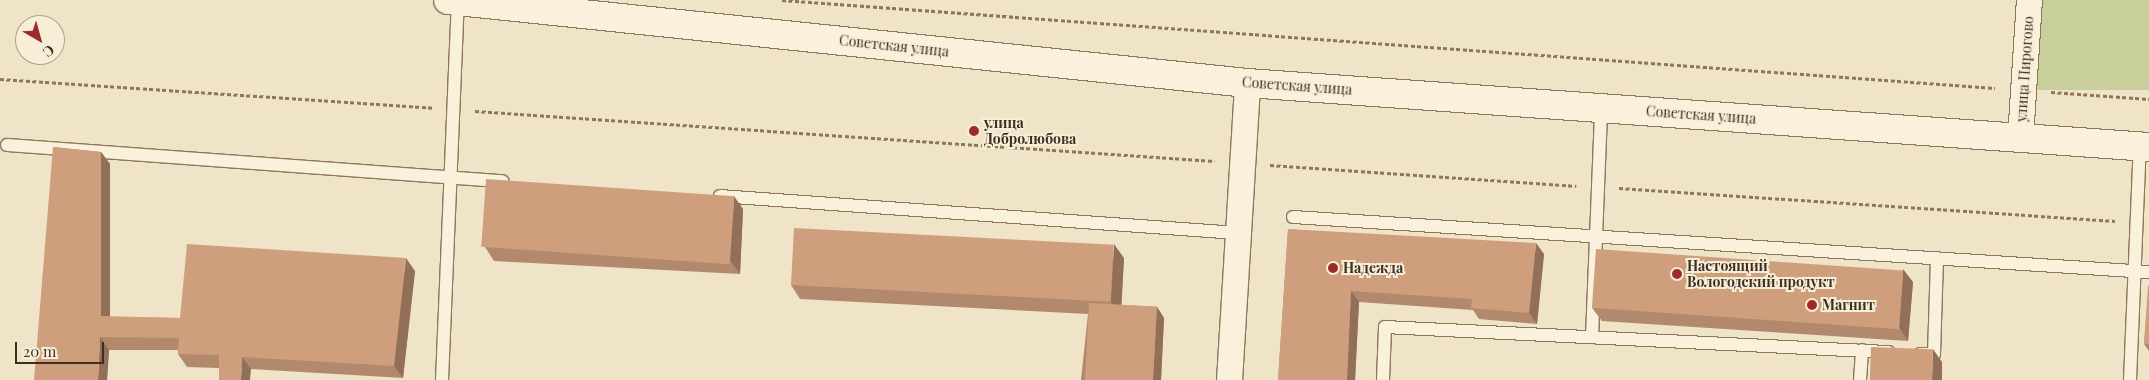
<!DOCTYPE html>
<meta charset="utf-8">
<style>
body{margin:0}
#map{position:relative;width:2149px;height:380px;overflow:hidden;background:#f0e4c8;font-family:"Playfair Display",serif}
div>[style]{position:absolute}
.green>*{inset:0;background:#c9cf9b;transform-origin:0 0}
.path>*{height:3px;margin-top:-1.5px;transform-origin:0;background:repeating-linear-gradient(90deg,#8d765c 0 4px,transparent 0 6.5px)}
.roads{filter:drop-shadow(1px 0 #8d765c) drop-shadow(-1px 0 #8d765c) drop-shadow(0 1px #8d765c) drop-shadow(0 -1px #8d765c)}
.lane>*{height:12px;margin:-6px;padding:0 6px;transform-origin:6px;border-radius:6px;background:#faf1dc}
.street>*{height:25px;margin:-12.5px;padding:0 12.5px;transform-origin:12.5px;border-radius:12.5px;background:#faf1dc}
.secondary>*{height:28px;margin:-14px;padding:0 14px;transform-origin:14px;border-radius:14px;background:#faf1dc}
.wall>*{inset:0;background:#b2896c}
.shaded-wall>*{inset:0;background:#916f58}
.building>*{inset:0;background:#cf9f7d;transform-origin:0 0}
.dots>*{width:14px;height:14px;translate:-50% -50%;box-sizing:border-box;border:2px solid #f7eed8;border-radius:50%}
span{translate:-50% -50%;white-space:nowrap;text-align:center;line-height:1.15;-webkit-text-stroke:4px #f7eed8;paint-order:stroke}
.street-label{font-size:14px;color:#3d2e20}
.poi-label{font-size:14px;color:#3d2e20;font-weight:700}
.left{translate:0 -50%;text-align:left}
.north{position:absolute;left:15px;top:15px;width:50px;height:50px;box-sizing:border-box;background:#f7eed8;border:1px solid #ada18e;border-radius:50%;rotate:142deg;font-size:14px;font-weight:700;line-height:20px;text-align:center;color:#3d2e20}
.north::after{content:'';display:block;margin:auto;width:18px;height:22px;background:#9e2a2b;clip-path:polygon(50% 0,100% 100%,50% 72%,0 100%)}
.scale{position:absolute;left:15px;top:342px;width:89px;height:22px;box-sizing:border-box;border:2px solid #3d2e20;border-top:0;padding-left:6px;font-size:15px;line-height:18px;white-space:nowrap;color:#3d2e20;-webkit-text-stroke:4px #f7eed8;paint-order:stroke}
</style>
<div id="map">
<div class="green">
<div style="left:2029px;top:0;width:120px;height:90px"></div>
</div>
<div class="path">
<div style="left:782px;top:0;width:1216px;rotate:4.15deg"></div>
<div style="left:0;top:79px;width:434px;rotate:3.8deg"></div>
<div style="left:2051px;top:92px;width:98px;rotate:4.1deg"></div>
<div style="left:475px;top:111px;width:741px;rotate:3.87deg"></div>
<div style="left:1270px;top:165px;width:307px;rotate:3.9deg"></div>
<div style="left:1619px;top:188px;width:497px;rotate:3.8deg"></div>
</div>
<div class="roads">
<div class="lane">
<div style="left:7px;top:145px;width:497px;rotate:4.2deg"></div>
<div style="left:720px;top:196px;width:519px;rotate:4.09deg"></div>
<div style="left:1293px;top:217px;width:858px;rotate:3.68deg"></div>
<div style="left:1592px;top:337px;width:229px;rotate:-87.7deg"></div>
<div style="left:1920px;top:354px;width:14px"></div>
<div style="left:1934px;top:354px;width:96px;rotate:-88.2deg"></div>
<div style="left:442px;top:380px;width:380px;rotate:-87.6deg"></div>
<div style="left:1383px;top:380px;width:53px;rotate:-87.8deg"></div>
<div style="left:1385px;top:327px;width:504px;rotate:2.85deg"></div>
<div style="left:1860px;top:380px;width:30px;rotate:-86deg"></div>
<div style="left:2130px;top:380px;width:234px;rotate:-87.6deg"></div>
</div>
<div class="street">
<div style="left:2020px;top:138px;width:138px;rotate:-86.3deg"></div>
<div style="left:1229px;top:380px;width:298px;rotate:-86.5deg"></div>
</div>
<div class="secondary">
<div style="left:448px;top:0;width:803px;rotate:5.93deg"></div>
<div style="left:1247px;top:83px;width:904px;rotate:4.06deg"></div>
</div>
</div>
<div class="wall">
<div style="clip-path:polygon(53px 147px,101px 152px,110px 164px,110px 317px,180px 318px,415px 271px,403px 378px,251px 369px,187px 367px,178px 354px,178px 350px,109px 350px,107px 380px)"></div>
<div style="clip-path:polygon(743px 209px,740px 274px,494px 261px,485px 247px)"></div>
<div style="clip-path:polygon(1288px 229px,1544px 254px,1537px 324px,1479px 319px,1473px 310px,1359px 302px,1355px 380px,1278px 380px)"></div>
<div style="clip-path:polygon(1124px 258px,1121px 305px,1157px 307px,1164px 318px,1161px 380px,1081px 380px,1088px 314px,800px 299px,791px 285px)"></div>
<div style="clip-path:polygon(1913px 282px,1908px 341px,1602px 321px,1592px 308px)"></div>
<div style="clip-path:polygon(2149px 286px,2149px 351px,2144px 344px)"></div>
</div>
<div class="shaded-wall">
<div style="clip-path:polygon(101px 152px,110px 164px,110px 329px,101px 316px)"></div>
<div style="clip-path:polygon(734px 196px,743px 209px,740px 274px,730px 260px)"></div>
<div style="clip-path:polygon(1536px 243px,1544px 254px,1537px 324px,1529px 313px)"></div>
<div style="clip-path:polygon(1114px 244px,1124px 258px,1121px 315px,1111px 302px)"></div>
<div style="clip-path:polygon(406px 258px,415px 271px,403px 378px,394px 366px)"></div>
<div style="clip-path:polygon(1903px 269px,1913px 282px,1908px 341px,1899px 327px)"></div>
<div style="clip-path:polygon(1351px 291px,1359px 302px,1355px 380px,1347px 380px)"></div>
<div style="clip-path:polygon(1157px 307px,1164px 318px,1161px 380px,1153px 380px)"></div>
<div style="clip-path:polygon(100px 337px,109px 350px,107px 380px,98px 380px)"></div>
<div style="clip-path:polygon(1933px 349px,1942px 362px,1942px 380px,1932px 380px)"></div>
<div style="clip-path:polygon(242px 357px,251px 369px,250px 380px,241px 380px)"></div>
</div>
<div class="building">
<div style="clip-path:polygon(53px 147px,101px 152px,101px 316px,180px 318px,187px 244px,406px 258px,394px 366px,242px 357px,241px 380px,219px 380px,219px 355px,178px 354px,179px 338px,100px 337px,98px 380px,34px 380px)"></div>
<div style="left:486px;top:179px;width:249px;height:68px;rotate:4deg"></div>
<div style="left:794px;top:228px;width:320px;height:57px;rotate:3deg"></div>
<div style="clip-path:polygon(1288px 229px,1536px 243px,1529px 313px,1471px 308px,1472px 299px,1351px 291px,1347px 380px,1278px 380px)"></div>
<div style="left:1596px;top:249px;width:308px;height:59px;rotate:4deg"></div>
<div style="clip-path:polygon(2148px 286px,2149px 286px,2149px 344px,2144px 344px)"></div>
<div style="left:1089px;top:303px;width:68px;height:77px;rotate:3deg"></div>
<div style="left:1871px;top:347px;width:62px;height:33px;rotate:2deg"></div>
</div>
<div class="dots">
<div style="left:974px;top:131px;background:#9e2a2b"></div>
<div style="left:1333px;top:268px;background:#9e2a2b"></div>
<div style="left:1677px;top:274px;background:#9e2a2b"></div>
<div style="left:1812px;top:305px;background:#9e2a2b"></div>
</div>
<div class="street-label">
<span style="left:894px;top:46px;rotate:6deg">Советская улица</span>
<span style="left:2025px;top:69px;rotate:-86deg">улица Пирогово</span>
<span style="left:1297px;top:86px;rotate:4deg">Советская улица</span>
<span style="left:1701px;top:115px;rotate:4deg">Советская улица</span>
</div>
<div class="poi-label">
<span class="left" style="left:984px;top:131px">улица<br>Добролюбова</span>
<span class="left" style="left:1687px;top:274px">Настоящий<br>Вологодский продукт</span>
<span class="left" style="left:1343px;top:268px">Надежда</span>
<span class="left" style="left:1822px;top:305px">Магнит</span>
</div>
<div class="north">С</div>
<div class="scale">20 m</div>
</div>
